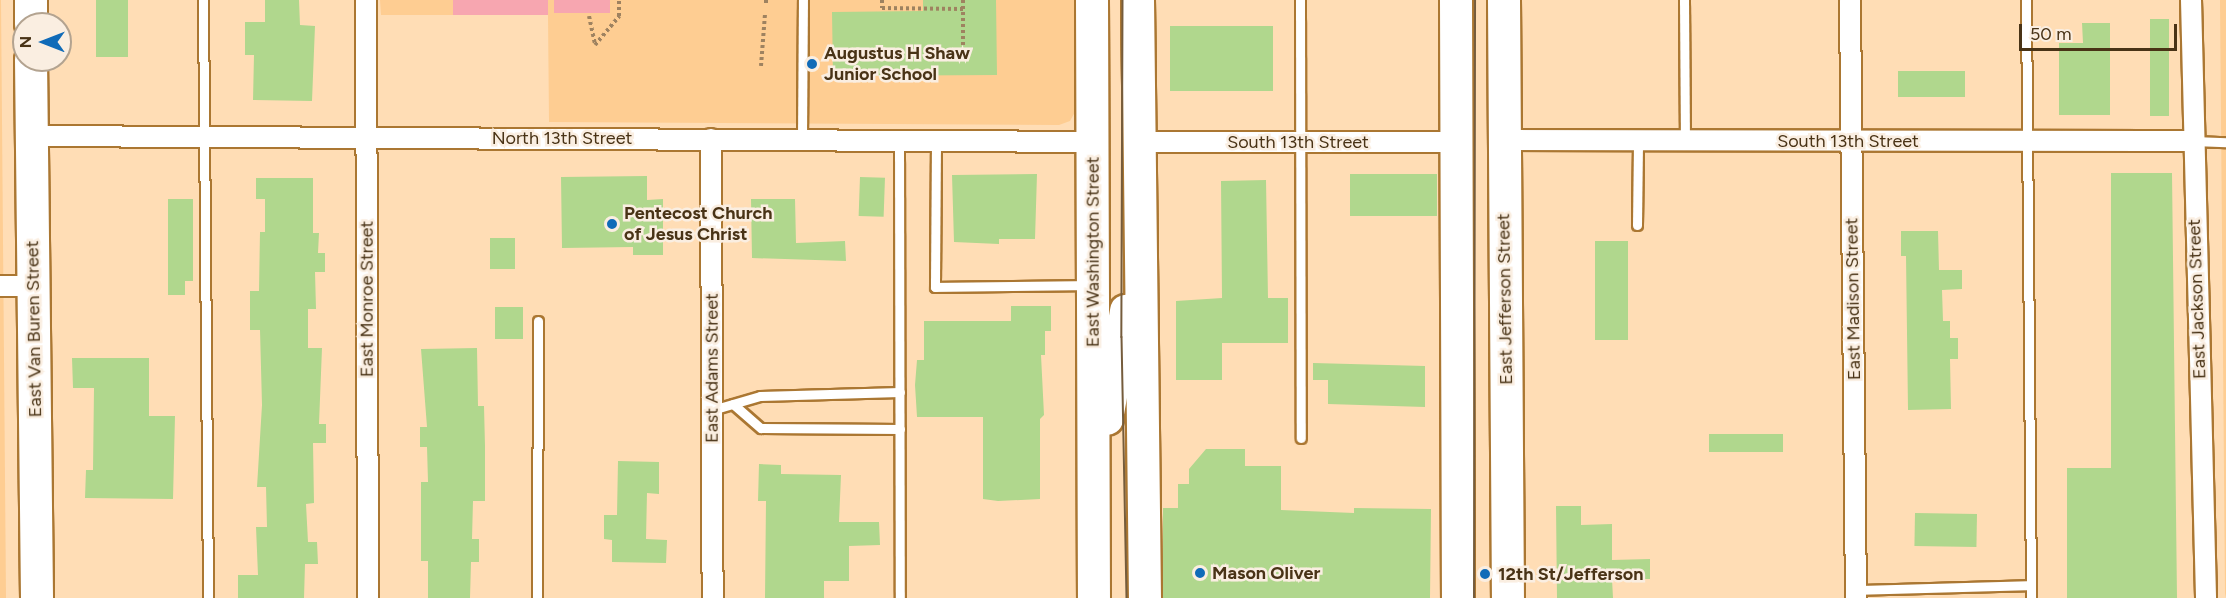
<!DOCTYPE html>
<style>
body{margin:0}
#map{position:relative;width:2226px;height:598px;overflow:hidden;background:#ffddb5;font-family:Figtree,sans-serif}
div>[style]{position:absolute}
.built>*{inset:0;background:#fecd92}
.green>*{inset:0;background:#f7a6b0;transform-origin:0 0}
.building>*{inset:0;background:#b0d78d;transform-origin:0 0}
.path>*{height:4px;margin-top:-2px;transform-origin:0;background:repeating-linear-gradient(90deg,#9e8260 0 3px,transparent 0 6px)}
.roads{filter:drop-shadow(2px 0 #ab7732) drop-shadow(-2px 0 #ab7732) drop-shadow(0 2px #ab7732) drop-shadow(0 -2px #ab7732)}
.lane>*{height:9px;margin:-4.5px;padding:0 4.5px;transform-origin:4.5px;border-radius:4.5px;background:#fff}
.street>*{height:20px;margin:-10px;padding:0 10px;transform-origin:10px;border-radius:10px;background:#fff}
.primary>*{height:32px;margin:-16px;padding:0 16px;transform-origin:16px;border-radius:16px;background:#fff}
.tram>*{height:1.5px;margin:-0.75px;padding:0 0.75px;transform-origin:0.75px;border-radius:0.75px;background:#755c3c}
.dots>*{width:16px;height:16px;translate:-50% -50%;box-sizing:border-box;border:3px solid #faeee1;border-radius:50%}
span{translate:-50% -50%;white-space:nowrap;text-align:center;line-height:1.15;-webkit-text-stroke:5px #faeee1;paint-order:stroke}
.poi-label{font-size:18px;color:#493316;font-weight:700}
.left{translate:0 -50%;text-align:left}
.street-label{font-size:18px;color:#493316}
.north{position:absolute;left:12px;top:12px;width:60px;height:60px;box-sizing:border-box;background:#faeee1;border:2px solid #b3a390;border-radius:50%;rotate:270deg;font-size:16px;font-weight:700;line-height:24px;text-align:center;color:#493316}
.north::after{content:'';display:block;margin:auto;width:21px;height:27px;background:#106bb8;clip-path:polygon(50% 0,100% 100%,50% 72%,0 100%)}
.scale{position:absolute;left:2019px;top:24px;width:158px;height:27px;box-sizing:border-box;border:3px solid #493316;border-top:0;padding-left:8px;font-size:18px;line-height:21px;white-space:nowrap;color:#493316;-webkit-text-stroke:4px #faeee1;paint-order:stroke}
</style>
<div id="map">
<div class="built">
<div style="clip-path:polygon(0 0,1px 0,6px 598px,0 598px)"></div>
<div style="clip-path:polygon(380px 0,1074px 0,1075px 112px,1070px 121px,1059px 125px,549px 122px,548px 15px,381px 15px)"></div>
<div style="clip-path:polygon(2220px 0,2226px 0,2226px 598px,2225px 593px)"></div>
</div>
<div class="green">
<div style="left:453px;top:0;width:95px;height:15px"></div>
<div style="left:554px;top:0;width:56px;height:13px"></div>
</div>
<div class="building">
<div style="left:96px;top:0;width:32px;height:57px"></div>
<div style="clip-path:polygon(265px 0,299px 0,300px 25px,315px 26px,312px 101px,253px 100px,254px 55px,245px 55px,245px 22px,265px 22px)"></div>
<div style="clip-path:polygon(923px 0,996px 0,997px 75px,833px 76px,832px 12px,923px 11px)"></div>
<div style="left:2150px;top:19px;width:19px;height:97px"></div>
<div style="clip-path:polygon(2082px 23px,2110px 23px,2110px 115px,2059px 115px,2059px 43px,2083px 43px)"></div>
<div style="left:1170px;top:26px;width:103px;height:65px"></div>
<div style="left:1898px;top:71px;width:67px;height:26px"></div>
<div style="clip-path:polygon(2111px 173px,2172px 173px,2177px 598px,2067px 598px,2067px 468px,2111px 468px)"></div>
<div style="clip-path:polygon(1037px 174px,1035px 239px,999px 239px,999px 244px,954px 242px,952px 175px)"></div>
<div style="left:1350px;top:174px;width:87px;height:42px"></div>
<div style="clip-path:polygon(647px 176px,647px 200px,663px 199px,663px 255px,633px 255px,633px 247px,562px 248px,561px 177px)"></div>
<div style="left:860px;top:177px;width:25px;height:39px;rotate:2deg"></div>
<div style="clip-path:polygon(256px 178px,313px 178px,313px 233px,319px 233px,318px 253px,325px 253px,325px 272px,315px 272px,316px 309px,308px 309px,308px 348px,322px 348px,319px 424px,326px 424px,326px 443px,313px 443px,314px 503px,306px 504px,308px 542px,317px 542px,318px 564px,305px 564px,304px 598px,238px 598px,238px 575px,258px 575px,256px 527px,267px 527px,266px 487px,257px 487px,262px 405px,260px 330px,250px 330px,250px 291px,259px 291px,260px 232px,265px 232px,265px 199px,256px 199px)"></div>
<div style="clip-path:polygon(1266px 180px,1268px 298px,1288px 298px,1288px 343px,1222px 343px,1222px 380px,1176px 380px,1176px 301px,1222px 298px,1221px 181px)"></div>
<div style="clip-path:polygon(168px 199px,193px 199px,193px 281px,185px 281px,185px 295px,168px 295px)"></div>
<div style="clip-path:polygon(751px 199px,795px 199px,796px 243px,845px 241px,846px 261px,752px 258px)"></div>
<div style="clip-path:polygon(1901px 231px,1938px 231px,1939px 270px,1962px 270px,1962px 289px,1942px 290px,1943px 321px,1950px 321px,1950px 338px,1958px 338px,1958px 359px,1950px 359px,1951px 409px,1908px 410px,1906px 256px,1901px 256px)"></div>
<div style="left:515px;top:238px;width:31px;height:25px;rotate:90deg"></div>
<div style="left:1595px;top:241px;width:33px;height:99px"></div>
<div style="clip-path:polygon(1011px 306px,1051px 306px,1051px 331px,1045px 331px,1045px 355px,1041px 355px,1044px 415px,1040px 419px,1040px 499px,998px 501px,983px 499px,983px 417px,917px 417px,915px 385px,917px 360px,924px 360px,924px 321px,1011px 321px)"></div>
<div style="left:495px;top:307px;width:28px;height:32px"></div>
<div style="clip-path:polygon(477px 348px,478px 406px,484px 406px,485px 446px,485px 501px,473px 501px,472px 539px,479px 539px,479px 562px,471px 562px,470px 598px,428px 598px,428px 561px,421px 561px,421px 482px,428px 482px,427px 447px,420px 447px,420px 427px,427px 427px,421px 349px)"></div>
<div style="clip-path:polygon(72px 358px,149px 358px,149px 416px,175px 416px,173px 499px,85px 498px,86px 470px,93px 470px,94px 388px,73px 388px)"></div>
<div style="clip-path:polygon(1313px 363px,1425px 366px,1425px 407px,1328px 404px,1328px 380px,1313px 380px)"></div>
<div style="left:1783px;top:434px;width:18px;height:74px;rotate:90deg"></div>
<div style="clip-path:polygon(1206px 449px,1245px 449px,1245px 466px,1281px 466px,1281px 510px,1354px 513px,1354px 508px,1431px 509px,1430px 598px,1163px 598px,1163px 508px,1178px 508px,1178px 484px,1189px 484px,1189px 469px)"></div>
<div style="clip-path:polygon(618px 461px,659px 462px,659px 494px,647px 493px,646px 539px,667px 540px,666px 563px,612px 562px,612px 540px,604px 539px,604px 515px,617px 515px)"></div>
<div style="clip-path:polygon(759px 464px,781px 465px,781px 474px,841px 475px,839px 522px,879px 522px,880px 545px,849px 546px,849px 581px,824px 581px,824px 598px,765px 598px,766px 501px,758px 501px)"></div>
<div style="clip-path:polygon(1556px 506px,1581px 506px,1581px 525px,1612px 524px,1612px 560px,1650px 559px,1650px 579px,1612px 579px,1613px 598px,1557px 598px)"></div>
<div style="left:1915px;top:513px;width:62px;height:33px;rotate:1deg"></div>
</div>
<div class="path">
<div style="left:882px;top:0;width:8px;rotate:90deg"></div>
<div style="left:882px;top:8px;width:81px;rotate:0.7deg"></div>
<div style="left:963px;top:0;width:57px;rotate:90deg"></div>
<div style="left:766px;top:3px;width:3px;rotate:-90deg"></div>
<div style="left:589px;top:16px;width:30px;rotate:78deg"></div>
<div style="left:595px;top:45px;width:38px;rotate:-50deg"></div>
<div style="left:619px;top:16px;width:16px;rotate:-90deg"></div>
<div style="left:761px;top:66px;width:52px;rotate:-85.6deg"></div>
</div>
<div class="roads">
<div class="lane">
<div style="left:203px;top:0;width:598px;rotate:89.52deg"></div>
<div style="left:1300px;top:0;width:438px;rotate:89.9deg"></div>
<div style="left:1684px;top:0;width:141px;rotate:89.6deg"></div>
<div style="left:2026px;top:0;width:598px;rotate:89.52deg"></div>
<div style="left:802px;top:139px;width:139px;rotate:-89.6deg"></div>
<div style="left:899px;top:141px;width:457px;rotate:89.9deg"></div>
<div style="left:936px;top:141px;width:146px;rotate:90.4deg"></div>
<div style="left:935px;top:287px;width:155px;rotate:-0.7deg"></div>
<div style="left:2193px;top:141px;width:33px;rotate:2deg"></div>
<div style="left:1637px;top:225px;width:84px;rotate:-89.3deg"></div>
<div style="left:733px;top:404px;width:37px;rotate:41deg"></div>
<div style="left:761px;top:428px;width:139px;rotate:0.4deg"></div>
<div style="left:712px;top:410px;width:50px;rotate:-16.3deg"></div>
<div style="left:760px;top:396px;width:140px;rotate:-1.6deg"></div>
<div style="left:1856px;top:590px;width:175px;rotate:-1.6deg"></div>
<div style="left:537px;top:598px;width:277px;rotate:-89.8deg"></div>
</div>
<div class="street">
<div style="left:366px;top:0;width:598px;rotate:89.81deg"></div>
<div style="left:1850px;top:0;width:598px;rotate:89.43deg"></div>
<div style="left:2191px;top:0;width:598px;rotate:88.56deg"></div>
<div style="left:31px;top:136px;width:1062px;rotate:0.32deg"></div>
<div style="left:711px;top:139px;width:459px;rotate:89.8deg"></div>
<div style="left:1503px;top:140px;width:690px;rotate:0.08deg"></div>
<div style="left:1140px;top:142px;width:316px"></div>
<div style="left:0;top:286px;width:34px"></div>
</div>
<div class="primary">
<div style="left:1092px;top:0;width:598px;rotate:89.81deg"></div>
<div style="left:1138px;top:0;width:598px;rotate:89.33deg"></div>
<div style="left:1456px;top:0;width:598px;rotate:89.81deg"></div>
<div style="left:1504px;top:0;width:598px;rotate:89.62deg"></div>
<div style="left:31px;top:24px;width:24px;rotate:-90deg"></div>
<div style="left:31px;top:60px;width:538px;rotate:89.36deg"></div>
<div style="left:1107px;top:419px;width:110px;rotate:-80deg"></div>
</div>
</div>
<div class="tram">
<div style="left:1123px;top:0;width:337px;rotate:90.2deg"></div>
<div style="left:1122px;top:337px;width:261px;rotate:88.9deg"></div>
<div style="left:1474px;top:598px;width:598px;rotate:-89.9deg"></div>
</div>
<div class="dots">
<div style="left:812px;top:64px;background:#106bb8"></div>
<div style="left:612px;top:224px;background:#106bb8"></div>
<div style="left:1200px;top:573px;background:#106bb8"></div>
<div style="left:1485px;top:574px;background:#106bb8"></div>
</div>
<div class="poi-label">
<span class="left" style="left:824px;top:64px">Augustus H Shaw<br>Junior School</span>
<span class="left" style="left:624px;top:224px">Pentecost Church<br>of Jesus Christ</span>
<span class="left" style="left:1212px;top:573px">Mason Oliver</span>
<span class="left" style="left:1498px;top:574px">12th St/Jefferson</span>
</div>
<div class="street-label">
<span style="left:562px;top:138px">North 13th Street</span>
<span style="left:1848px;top:141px">South 13th Street</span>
<span style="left:1298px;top:142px">South 13th Street</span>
<span style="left:1093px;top:252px;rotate:-90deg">East Washington Street</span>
<span style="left:367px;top:299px;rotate:-90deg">East Monroe Street</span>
<span style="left:1505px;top:299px;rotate:-91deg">East Jefferson Street</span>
<span style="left:1853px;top:299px;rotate:-91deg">East Madison Street</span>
<span style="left:2197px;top:299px;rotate:-92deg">East Jackson Street</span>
<span style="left:34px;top:329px;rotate:-91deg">East Van Buren Street</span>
<span style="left:712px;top:368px;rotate:-90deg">East Adams Street</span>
</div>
<div class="north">N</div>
<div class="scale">50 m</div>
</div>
